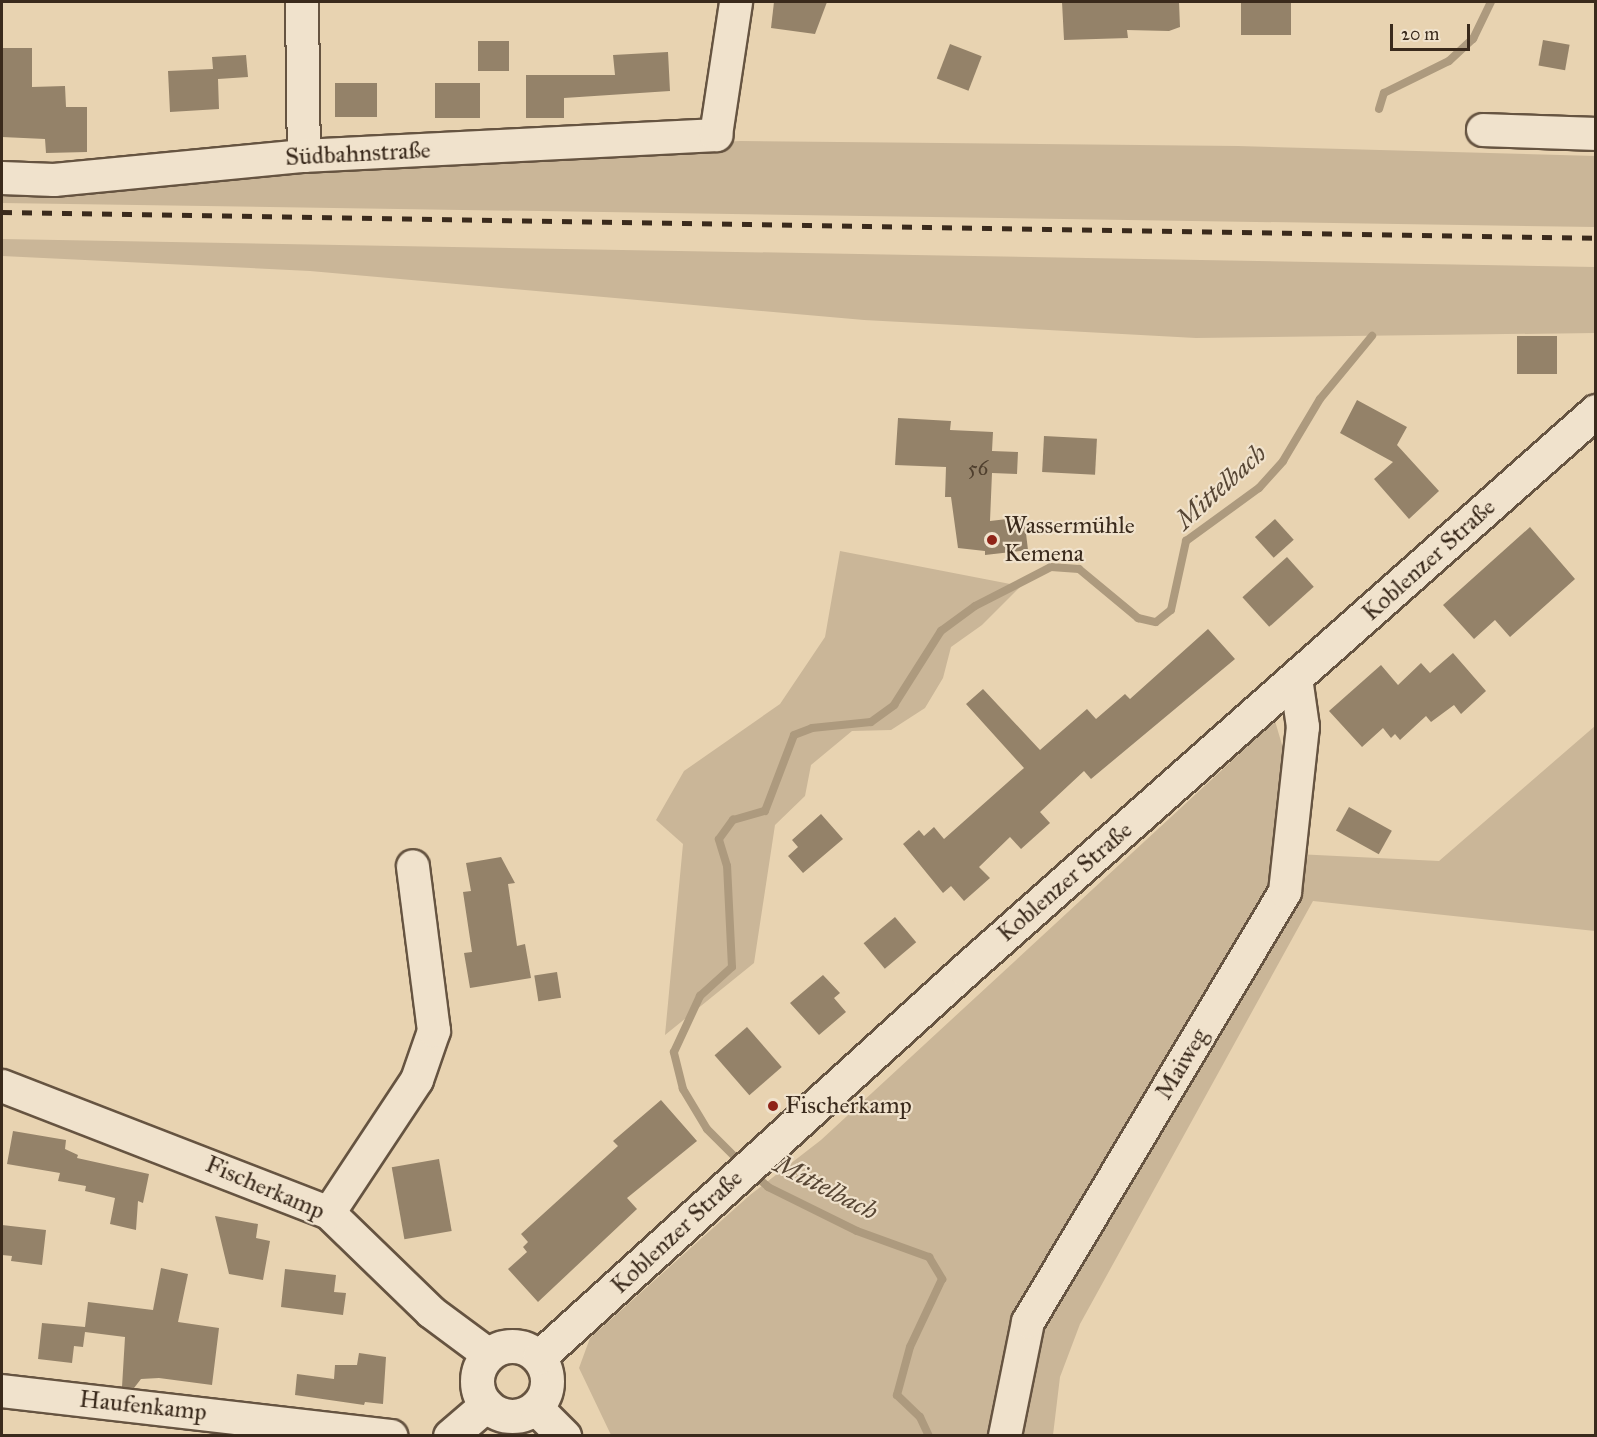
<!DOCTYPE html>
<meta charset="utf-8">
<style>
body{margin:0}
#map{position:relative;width:1597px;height:1437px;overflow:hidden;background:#e8d3b1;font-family:"IM FELL Great Primer",serif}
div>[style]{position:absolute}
.green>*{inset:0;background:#cab698}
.stream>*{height:8px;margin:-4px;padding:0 4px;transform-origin:4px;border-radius:4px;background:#ad9a7e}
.building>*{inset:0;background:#948269;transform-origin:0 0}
.roads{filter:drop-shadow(2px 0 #665441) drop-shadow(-2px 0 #665441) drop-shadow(0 2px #665441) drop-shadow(0 -2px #665441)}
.street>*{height:32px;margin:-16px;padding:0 16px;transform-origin:16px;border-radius:16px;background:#f0e2cc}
.secondary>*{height:33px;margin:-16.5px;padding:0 16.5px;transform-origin:16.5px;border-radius:16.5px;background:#f0e2cc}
.secondary>.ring{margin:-16.5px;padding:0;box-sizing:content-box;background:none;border:33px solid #f0e2cc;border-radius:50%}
.rail>*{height:4.5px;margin-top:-2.25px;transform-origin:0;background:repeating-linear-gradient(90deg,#3a2a1c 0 10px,transparent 0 20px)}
.dots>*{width:16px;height:16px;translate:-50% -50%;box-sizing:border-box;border:3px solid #f0e2cc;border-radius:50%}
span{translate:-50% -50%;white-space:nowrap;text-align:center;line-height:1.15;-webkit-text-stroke:4.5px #f0e2cc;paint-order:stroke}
.number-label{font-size:21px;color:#50402f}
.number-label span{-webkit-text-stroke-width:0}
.street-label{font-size:24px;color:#3a2a1c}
.poi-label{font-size:24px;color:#3a2a1c}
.left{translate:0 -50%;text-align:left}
.water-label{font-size:26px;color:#574634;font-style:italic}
.frame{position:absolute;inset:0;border:3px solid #3a2a1c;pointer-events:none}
.scale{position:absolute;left:1390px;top:24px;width:80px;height:27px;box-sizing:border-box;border:3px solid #3a2a1c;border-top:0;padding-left:8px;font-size:18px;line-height:21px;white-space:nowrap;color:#3a2a1c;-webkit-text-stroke:4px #f0e2cc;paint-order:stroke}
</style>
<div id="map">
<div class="green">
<div style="clip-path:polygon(740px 141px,1238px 146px,1596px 156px,1595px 227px,2px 203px,2px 187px,325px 163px)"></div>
<div style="clip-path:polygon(2px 239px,1595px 267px,1595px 333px,1196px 338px,864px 320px,310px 271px,2px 256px)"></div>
<div style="clip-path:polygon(840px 551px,1021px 586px,982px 625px,951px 647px,943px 678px,925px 708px,891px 730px,852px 731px,811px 765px,805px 796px,775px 825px,754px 963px,665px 1035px,683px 844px,656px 820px,684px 771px,780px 704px,825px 637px)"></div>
<div style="clip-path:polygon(1275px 721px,1298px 799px,1296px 854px,1439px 861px,1595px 726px,1595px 931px,1313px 901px,1080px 1324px,1060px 1377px,1053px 1435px,611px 1435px,579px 1368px,590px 1338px,750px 1195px,821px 1140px)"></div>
</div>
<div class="stream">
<div style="left:1379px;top:109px;width:17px;rotate:-73deg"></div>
<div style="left:1384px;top:93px;width:72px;rotate:-26.2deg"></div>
<div style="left:1449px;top:61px;width:33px;rotate:-43deg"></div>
<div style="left:1473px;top:39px;width:41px;rotate:-64.1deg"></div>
<div style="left:741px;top:1163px;width:48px;rotate:-135deg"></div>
<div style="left:707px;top:1129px;width:47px;rotate:-121deg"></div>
<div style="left:683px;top:1089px;width:38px;rotate:-104deg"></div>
<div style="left:674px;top:1052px;width:62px;rotate:-65.1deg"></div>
<div style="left:700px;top:996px;width:43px;rotate:-42.2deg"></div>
<div style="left:732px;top:967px;width:101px;rotate:-92.8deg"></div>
<div style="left:727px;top:866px;width:28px;rotate:-107deg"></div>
<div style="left:719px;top:839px;width:24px;rotate:-54deg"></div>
<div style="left:733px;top:820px;width:33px;rotate:-16deg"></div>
<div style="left:765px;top:811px;width:81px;rotate:-69.1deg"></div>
<div style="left:794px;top:735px;width:19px;rotate:-21deg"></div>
<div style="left:812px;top:728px;width:59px;rotate:-5.8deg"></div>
<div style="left:871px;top:722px;width:29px;rotate:-36deg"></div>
<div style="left:894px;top:705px;width:88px;rotate:-57.6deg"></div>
<div style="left:941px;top:631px;width:42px;rotate:-36.3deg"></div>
<div style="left:975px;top:606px;width:85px;rotate:-27.2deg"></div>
<div style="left:1051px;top:567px;width:28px;rotate:4deg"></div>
<div style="left:1079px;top:569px;width:77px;rotate:39.7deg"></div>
<div style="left:1138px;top:618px;width:18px;rotate:13deg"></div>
<div style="left:1156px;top:622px;width:19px;rotate:-39deg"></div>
<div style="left:1171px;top:610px;width:71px;rotate:-77.7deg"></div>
<div style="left:1186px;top:541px;width:90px;rotate:-36deg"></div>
<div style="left:1259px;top:488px;width:36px;rotate:-48deg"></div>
<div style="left:1283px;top:461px;width:72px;rotate:-59.2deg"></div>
<div style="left:1320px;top:399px;width:82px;rotate:-50.5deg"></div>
<div style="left:751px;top:1172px;width:23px;rotate:41deg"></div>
<div style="left:768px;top:1187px;width:99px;rotate:26.3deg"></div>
<div style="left:857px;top:1231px;width:77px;rotate:19.9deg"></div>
<div style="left:929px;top:1257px;width:26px;rotate:59deg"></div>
<div style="left:942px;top:1279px;width:75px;rotate:115.2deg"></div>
<div style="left:910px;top:1347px;width:50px;rotate:105.2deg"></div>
<div style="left:897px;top:1395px;width:32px;rotate:44deg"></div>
<div style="left:920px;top:1417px;width:21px;rotate:65deg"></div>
</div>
<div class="building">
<div style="clip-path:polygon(774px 2px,827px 2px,815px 34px,771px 28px)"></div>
<div style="clip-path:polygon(1062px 2px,1179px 2px,1180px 27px,1169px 31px,1127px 30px,1128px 38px,1064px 40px)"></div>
<div style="left:1241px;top:2px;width:50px;height:33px"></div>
<div style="left:1543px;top:40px;width:27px;height:26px;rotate:10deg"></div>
<div style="left:478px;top:41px;width:31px;height:30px"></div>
<div style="left:950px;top:44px;width:34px;height:37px;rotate:21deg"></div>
<div style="clip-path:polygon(2px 48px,32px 48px,32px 87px,65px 86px,66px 107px,87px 107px,87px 152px,46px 153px,45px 139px,2px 137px)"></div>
<div style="clip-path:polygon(668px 52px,670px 91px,564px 98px,564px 118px,526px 118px,526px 75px,615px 75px,613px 55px)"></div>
<div style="clip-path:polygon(246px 55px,248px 77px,218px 79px,219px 109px,170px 112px,168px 71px,213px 69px,212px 57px)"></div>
<div style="left:335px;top:83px;width:42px;height:34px"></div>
<div style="left:435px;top:83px;width:45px;height:35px"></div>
<div style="left:1517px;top:336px;width:40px;height:38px"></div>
<div style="clip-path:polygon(1357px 400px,1407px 427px,1397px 445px,1439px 491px,1409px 519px,1374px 479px,1393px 462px,1340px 433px)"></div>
<div style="clip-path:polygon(898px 418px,951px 421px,950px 430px,993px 432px,992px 451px,1018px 452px,1017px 474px,992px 473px,990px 521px,1024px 517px,1028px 550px,985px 555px,985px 551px,958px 548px,951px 497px,945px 497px,946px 467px,895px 465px)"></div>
<div style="left:1044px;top:436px;width:53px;height:36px;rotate:3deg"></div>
<div style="left:1275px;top:519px;width:28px;height:27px;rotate:48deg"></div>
<div style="clip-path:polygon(1530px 527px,1575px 579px,1510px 637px,1495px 620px,1474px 639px,1443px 605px)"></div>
<div style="left:1287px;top:557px;width:40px;height:60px;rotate:48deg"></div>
<div style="clip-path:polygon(1208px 629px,1235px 659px,1091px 779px,1084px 771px,1040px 812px,1050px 823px,1021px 849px,1010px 837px,979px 867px,990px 878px,964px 901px,951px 886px,943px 893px,903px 844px,919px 830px,924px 836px,934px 827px,944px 839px,1024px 768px,966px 704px,983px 689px,1040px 750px,1087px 709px,1096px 719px,1125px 694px,1130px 699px)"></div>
<div style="clip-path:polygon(1453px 653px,1486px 691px,1461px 714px,1454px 705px,1431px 722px,1426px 716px,1400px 740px,1395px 734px,1391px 738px,1383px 728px,1362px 747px,1329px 711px,1381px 665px,1398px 685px,1421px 663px,1430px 673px)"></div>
<div style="left:1349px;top:807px;width:49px;height:27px;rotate:29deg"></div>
<div style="clip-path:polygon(821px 814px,843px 839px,803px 873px,788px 856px,798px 847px,792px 840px)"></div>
<div style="clip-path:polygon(501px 857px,515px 883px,508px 884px,517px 946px,525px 944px,531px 978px,470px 988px,464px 953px,472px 952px,463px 892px,471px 891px,466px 863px)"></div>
<div style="left:895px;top:917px;width:33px;height:41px;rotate:50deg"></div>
<div style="left:557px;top:972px;width:26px;height:23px;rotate:81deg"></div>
<div style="clip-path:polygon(823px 975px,840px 993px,834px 998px,846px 1012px,819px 1035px,790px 1003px)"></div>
<div style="left:747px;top:1027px;width:53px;height:43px;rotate:49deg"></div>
<div style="clip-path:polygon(661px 1100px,697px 1141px,627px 1198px,637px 1209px,538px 1302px,508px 1269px,527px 1252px,523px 1247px,528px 1242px,521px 1234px,618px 1146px,613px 1141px)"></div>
<div style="clip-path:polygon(13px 1131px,66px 1140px,65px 1149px,78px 1155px,77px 1158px,149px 1174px,143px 1203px,138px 1201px,136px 1230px,110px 1224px,115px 1198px,85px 1191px,86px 1186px,58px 1181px,60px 1173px,7px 1164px)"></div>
<div style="left:439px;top:1159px;width:73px;height:48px;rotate:80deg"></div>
<div style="clip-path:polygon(215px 1216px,258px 1224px,256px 1238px,270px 1241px,263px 1280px,229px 1274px)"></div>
<div style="clip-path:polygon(2px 1225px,46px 1230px,42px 1265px,11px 1261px,12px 1256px,2px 1255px)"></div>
<div style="clip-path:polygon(161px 1268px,188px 1274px,178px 1322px,219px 1328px,212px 1385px,159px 1378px,141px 1379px,134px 1388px,122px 1387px,125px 1337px,85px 1332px,83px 1347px,74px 1346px,72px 1363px,38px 1359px,42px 1323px,85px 1327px,88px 1302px,153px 1310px)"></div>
<div style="clip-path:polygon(285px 1269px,336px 1275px,334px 1292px,346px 1293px,343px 1315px,281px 1307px)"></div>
<div style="clip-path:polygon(359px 1353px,386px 1357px,383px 1404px,365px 1402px,364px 1405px,295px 1395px,297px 1374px,334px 1379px,335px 1365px,357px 1365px)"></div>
</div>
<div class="roads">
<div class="street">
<div style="left:302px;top:2px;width:154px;rotate:89.3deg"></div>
<div style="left:1483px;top:130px;width:113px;rotate:2deg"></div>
<div style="left:2px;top:178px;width:52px;rotate:2.2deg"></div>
<div style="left:54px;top:180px;width:251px;rotate:-5.5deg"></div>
<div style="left:304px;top:156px;width:413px;rotate:-2.9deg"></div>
<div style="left:716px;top:135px;width:134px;rotate:-81.4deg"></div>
<div style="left:2px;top:1086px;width:351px;rotate:21.2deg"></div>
<div style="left:329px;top:1213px;width:142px;rotate:44.1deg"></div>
<div style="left:431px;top:1312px;width:72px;rotate:36.6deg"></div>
<div style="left:329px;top:1213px;width:159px;rotate:-56.5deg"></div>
<div style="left:417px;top:1080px;width:52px;rotate:-70.9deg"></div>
<div style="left:434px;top:1031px;width:166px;rotate:-97.3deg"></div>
<div style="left:2px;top:1391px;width:392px;rotate:6.6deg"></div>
<div style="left:1005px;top:1436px;width:116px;rotate:-78.6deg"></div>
<div style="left:1028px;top:1322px;width:501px;rotate:-59.13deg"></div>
<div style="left:1285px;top:892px;width:166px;rotate:-83.8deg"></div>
<div style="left:1303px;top:727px;width:49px;rotate:-98.1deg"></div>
</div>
<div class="secondary">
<div class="ring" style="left:477px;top:1346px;width:37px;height:37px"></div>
<div style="left:539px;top:1357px;width:576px;rotate:-42.25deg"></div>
<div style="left:965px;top:970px;width:843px;rotate:-41.54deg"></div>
<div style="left:536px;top:1408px;width:40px;rotate:45deg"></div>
<div style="left:450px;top:1436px;width:48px;rotate:-40.7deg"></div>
</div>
</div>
<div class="rail">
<div style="left:2px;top:212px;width:1594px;rotate:0.93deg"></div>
</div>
<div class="dots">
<div style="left:992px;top:540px;background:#8f2418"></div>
<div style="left:773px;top:1106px;background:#8f2418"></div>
</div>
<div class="number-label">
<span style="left:978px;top:468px">56</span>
</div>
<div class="street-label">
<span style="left:358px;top:154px;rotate:-3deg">Südbahnstraße</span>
<span style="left:1429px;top:560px;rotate:-42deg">Koblenzer Straße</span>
<span style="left:1065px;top:882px;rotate:-41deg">Koblenzer Straße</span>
<span style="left:1182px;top:1064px;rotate:-59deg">Maiweg</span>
<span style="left:265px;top:1188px;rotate:23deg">Fischerkamp</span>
<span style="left:677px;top:1232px;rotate:-43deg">Koblenzer Straße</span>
<span style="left:143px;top:1406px;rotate:6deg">Haufenkamp</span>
</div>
<div class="poi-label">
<span class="left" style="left:1004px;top:540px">Wassermühle<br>Kemena</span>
<span class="left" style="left:785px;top:1106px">Fischerkamp</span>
</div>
<div class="water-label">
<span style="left:1221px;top:487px;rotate:-42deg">Mittelbach</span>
<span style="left:826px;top:1188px;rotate:27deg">Mittelbach</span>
</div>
<div class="frame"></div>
<div class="scale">20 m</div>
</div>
